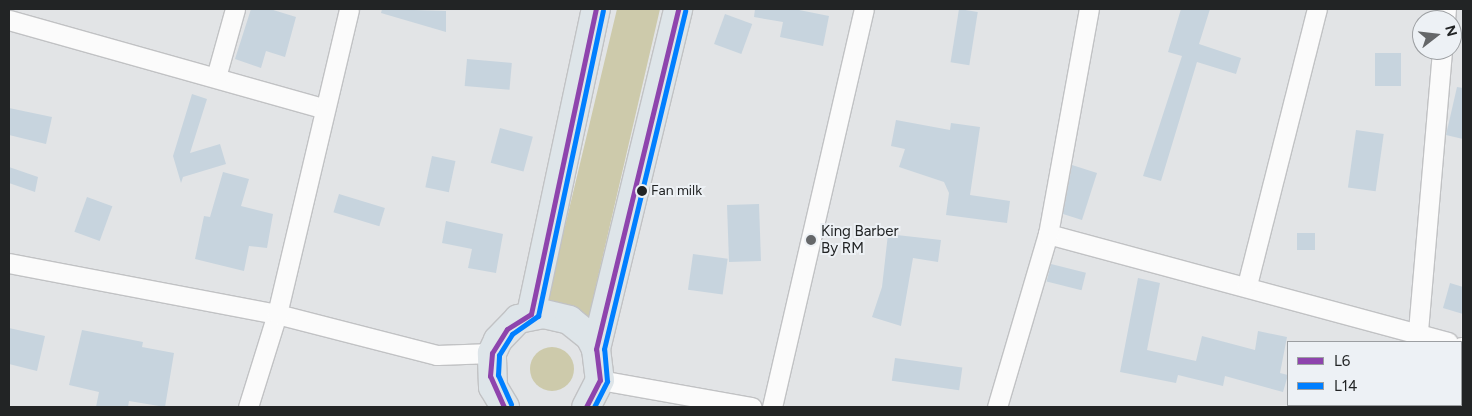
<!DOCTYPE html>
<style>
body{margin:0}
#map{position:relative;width:1472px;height:416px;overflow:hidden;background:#e2e4e6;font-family:Figtree,sans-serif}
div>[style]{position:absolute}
.green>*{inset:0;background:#cdcaab}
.round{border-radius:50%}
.building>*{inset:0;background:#c7d4de;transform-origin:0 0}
.roads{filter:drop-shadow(1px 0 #c1c2c4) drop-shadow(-1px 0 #c1c2c4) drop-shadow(0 1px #c1c2c4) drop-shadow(0 -1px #c1c2c4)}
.minor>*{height:19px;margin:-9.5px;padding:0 9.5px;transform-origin:9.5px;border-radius:9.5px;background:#fbfbfb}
.primary>*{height:28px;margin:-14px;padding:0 14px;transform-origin:14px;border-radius:14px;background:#dee5e9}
.bus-1>*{height:5px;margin:-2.5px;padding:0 2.5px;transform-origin:2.5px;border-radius:2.5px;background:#8e44ad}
.bus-2>*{height:5px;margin:-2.5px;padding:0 2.5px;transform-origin:2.5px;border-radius:2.5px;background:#007fff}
.dots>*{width:14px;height:14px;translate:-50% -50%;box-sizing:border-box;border:2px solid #edf1f5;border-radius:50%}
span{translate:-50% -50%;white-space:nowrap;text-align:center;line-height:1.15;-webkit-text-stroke:4px #edf1f5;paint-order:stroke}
.bus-label{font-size:14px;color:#222425}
.left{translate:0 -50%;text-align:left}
.poi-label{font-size:15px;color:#222425}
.frame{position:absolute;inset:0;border:10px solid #222425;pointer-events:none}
.legend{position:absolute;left:1287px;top:341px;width:175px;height:65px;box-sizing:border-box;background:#edf1f5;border:1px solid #9c9fa2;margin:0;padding:6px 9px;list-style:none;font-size:15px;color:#222425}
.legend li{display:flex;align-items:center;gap:10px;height:25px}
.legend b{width:25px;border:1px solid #9c9fa2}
.north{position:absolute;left:1412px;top:10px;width:50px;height:50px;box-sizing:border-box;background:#edf1f5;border:1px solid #9c9fa2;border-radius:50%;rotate:74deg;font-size:14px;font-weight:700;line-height:20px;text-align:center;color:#222425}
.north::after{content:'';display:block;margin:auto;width:18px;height:22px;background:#656769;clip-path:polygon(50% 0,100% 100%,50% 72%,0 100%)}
</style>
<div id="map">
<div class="green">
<div style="clip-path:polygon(617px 9px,660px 9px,588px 320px,566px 305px,545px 310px)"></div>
<div class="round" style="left:530px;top:347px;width:44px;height:44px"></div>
</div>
<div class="building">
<div style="clip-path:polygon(251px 9px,270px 9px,296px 17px,285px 57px,266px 51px,261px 68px,235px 59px)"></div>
<div style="clip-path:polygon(382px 9px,446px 11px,446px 32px,381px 13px)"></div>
<div style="clip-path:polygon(755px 9px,794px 9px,829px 16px,823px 46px,780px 37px,783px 22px,754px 17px)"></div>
<div style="left:959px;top:9px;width:19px;height:54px;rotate:9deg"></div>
<div style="clip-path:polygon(1181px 9px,1210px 9px,1199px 44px,1241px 58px,1236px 74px,1197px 62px,1161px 181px,1143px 176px,1182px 56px,1168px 52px)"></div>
<div style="left:725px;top:14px;width:29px;height:32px;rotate:20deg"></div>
<div style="left:1375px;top:53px;width:26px;height:33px"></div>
<div style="left:467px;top:59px;width:45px;height:27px;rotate:5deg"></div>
<div style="clip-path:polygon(1457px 87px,1463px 88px,1463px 139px,1446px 135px)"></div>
<div style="clip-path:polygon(192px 94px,207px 99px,190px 153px,220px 144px,226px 164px,183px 177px,181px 183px,173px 156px)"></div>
<div style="clip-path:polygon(9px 108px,52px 117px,46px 144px,9px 135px)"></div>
<div style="clip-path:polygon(896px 120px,950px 130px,951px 123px,980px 127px,970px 195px,1010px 201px,1007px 223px,946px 215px,949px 193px,944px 182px,899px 167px,905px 149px,891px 146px)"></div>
<div style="left:500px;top:128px;width:34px;height:36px;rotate:15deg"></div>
<div style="left:1356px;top:130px;width:28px;height:58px;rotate:8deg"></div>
<div style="left:432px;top:156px;width:24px;height:32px;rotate:12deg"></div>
<div style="clip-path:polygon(1072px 165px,1097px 173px,1082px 220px,1063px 214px)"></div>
<div style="clip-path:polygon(9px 167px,38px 177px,35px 192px,9px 183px)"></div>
<div style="clip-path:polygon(223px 172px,249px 179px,241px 206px,273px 214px,267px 248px,249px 246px,244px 271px,195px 259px,204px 216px,210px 217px)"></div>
<div style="left:339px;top:194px;width:48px;height:19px;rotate:17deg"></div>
<div style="left:87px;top:197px;width:27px;height:37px;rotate:20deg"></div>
<div style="left:759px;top:204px;width:57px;height:32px;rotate:88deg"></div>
<div style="clip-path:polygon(446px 221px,503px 234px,496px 273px,468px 268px,472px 249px,442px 243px)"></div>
<div style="left:1297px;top:233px;width:18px;height:17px"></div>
<div style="clip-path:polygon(888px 234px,941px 240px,938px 262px,913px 258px,901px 326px,872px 317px,882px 287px)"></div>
<div style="left:693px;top:254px;width:35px;height:36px;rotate:8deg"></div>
<div style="left:1051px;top:264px;width:36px;height:18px;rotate:14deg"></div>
<div style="clip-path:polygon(1138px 278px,1160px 283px,1147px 350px,1196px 361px,1202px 336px,1255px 350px,1258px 331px,1287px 337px,1280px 373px,1288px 375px,1283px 392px,1225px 376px,1223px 386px,1178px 375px,1176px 383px,1120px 372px)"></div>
<div style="clip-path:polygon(1450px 283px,1463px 287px,1463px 314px,1443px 308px)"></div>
<div style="clip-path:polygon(9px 328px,45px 336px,37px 371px,9px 364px)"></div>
<div style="clip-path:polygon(82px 330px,143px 342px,142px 347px,174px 353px,165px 407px,129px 401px,128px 407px,96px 407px,99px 392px,69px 385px)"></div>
<div style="left:895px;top:358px;width:68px;height:23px;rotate:8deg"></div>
</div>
<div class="roads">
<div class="minor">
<div style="left:9px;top:20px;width:328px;rotate:15.7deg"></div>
<div style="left:1445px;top:20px;width:11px;rotate:-85deg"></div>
<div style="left:216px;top:77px;width:71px;rotate:-74.4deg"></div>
<div style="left:1048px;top:234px;width:414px;rotate:15.1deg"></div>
<div style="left:9px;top:263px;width:273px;rotate:10.8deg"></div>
<div style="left:277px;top:314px;width:165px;rotate:14.4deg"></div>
<div style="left:437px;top:355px;width:55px;rotate:-2.1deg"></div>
<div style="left:1247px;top:285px;width:285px;rotate:-75.8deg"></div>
<div style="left:1418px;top:331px;width:282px;rotate:-85.1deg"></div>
<div style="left:1461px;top:347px;width:2px;rotate:27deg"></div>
<div style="left:600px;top:380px;width:154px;rotate:10.1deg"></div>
<div style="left:248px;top:407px;width:97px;rotate:-72.7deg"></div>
<div style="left:277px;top:314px;width:313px;rotate:-76.7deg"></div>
<div style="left:772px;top:407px;width:408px;rotate:-77deg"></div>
<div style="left:997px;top:407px;width:180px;rotate:-73.6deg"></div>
<div style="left:1048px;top:234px;width:229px;rotate:-79.7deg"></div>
</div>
<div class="primary">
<div style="left:531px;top:314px;width:312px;rotate:-78deg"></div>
<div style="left:596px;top:349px;width:350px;rotate:-76.4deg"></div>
<div style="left:505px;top:407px;width:23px;rotate:-121deg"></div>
<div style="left:493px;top:387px;width:34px;rotate:-92deg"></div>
<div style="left:492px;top:353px;width:14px;rotate:-65deg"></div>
<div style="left:498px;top:340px;width:29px;rotate:-46deg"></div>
<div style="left:518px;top:319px;width:26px;rotate:-11deg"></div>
<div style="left:544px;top:314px;width:26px;rotate:13deg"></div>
<div style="left:569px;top:320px;width:27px;rotate:39deg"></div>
<div style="left:590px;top:337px;width:13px;rotate:63deg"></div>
<div style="left:596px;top:349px;width:31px;rotate:83deg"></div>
<div style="left:600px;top:380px;width:30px;rotate:117deg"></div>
</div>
</div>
<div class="bus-1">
<div style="left:531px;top:314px;width:312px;rotate:-78deg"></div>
<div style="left:504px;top:407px;width:34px;rotate:-114deg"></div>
<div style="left:490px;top:376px;width:23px;rotate:-85deg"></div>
<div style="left:492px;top:353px;width:28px;rotate:-58deg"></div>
<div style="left:507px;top:329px;width:28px;rotate:-32deg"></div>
<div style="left:586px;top:407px;width:30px;rotate:-63deg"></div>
<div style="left:600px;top:380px;width:31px;rotate:-97deg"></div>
<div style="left:596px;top:349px;width:350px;rotate:-76.4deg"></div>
</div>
<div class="bus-2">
<div style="left:511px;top:404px;width:32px;rotate:-114deg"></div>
<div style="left:498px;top:375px;width:20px;rotate:-87deg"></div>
<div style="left:499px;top:355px;width:25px;rotate:-58deg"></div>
<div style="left:512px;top:334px;width:32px;rotate:-35deg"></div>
<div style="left:538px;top:316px;width:312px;rotate:-78deg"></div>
<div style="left:594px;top:407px;width:29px;rotate:-63deg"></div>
<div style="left:607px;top:381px;width:32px;rotate:-95deg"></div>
<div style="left:604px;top:349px;width:348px;rotate:-76.5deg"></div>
</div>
<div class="dots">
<div style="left:642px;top:191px;background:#222425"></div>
<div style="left:811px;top:240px;background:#656769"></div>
</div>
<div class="bus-label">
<span class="left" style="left:651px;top:191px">Fan milk</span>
</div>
<div class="poi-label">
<span class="left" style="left:821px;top:240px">King Barber<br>By RM</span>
</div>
<div class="frame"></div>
<ul class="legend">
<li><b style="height:6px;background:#8e44ad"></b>L6</li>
<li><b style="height:6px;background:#007fff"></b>L14</li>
</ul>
<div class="north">N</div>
</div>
